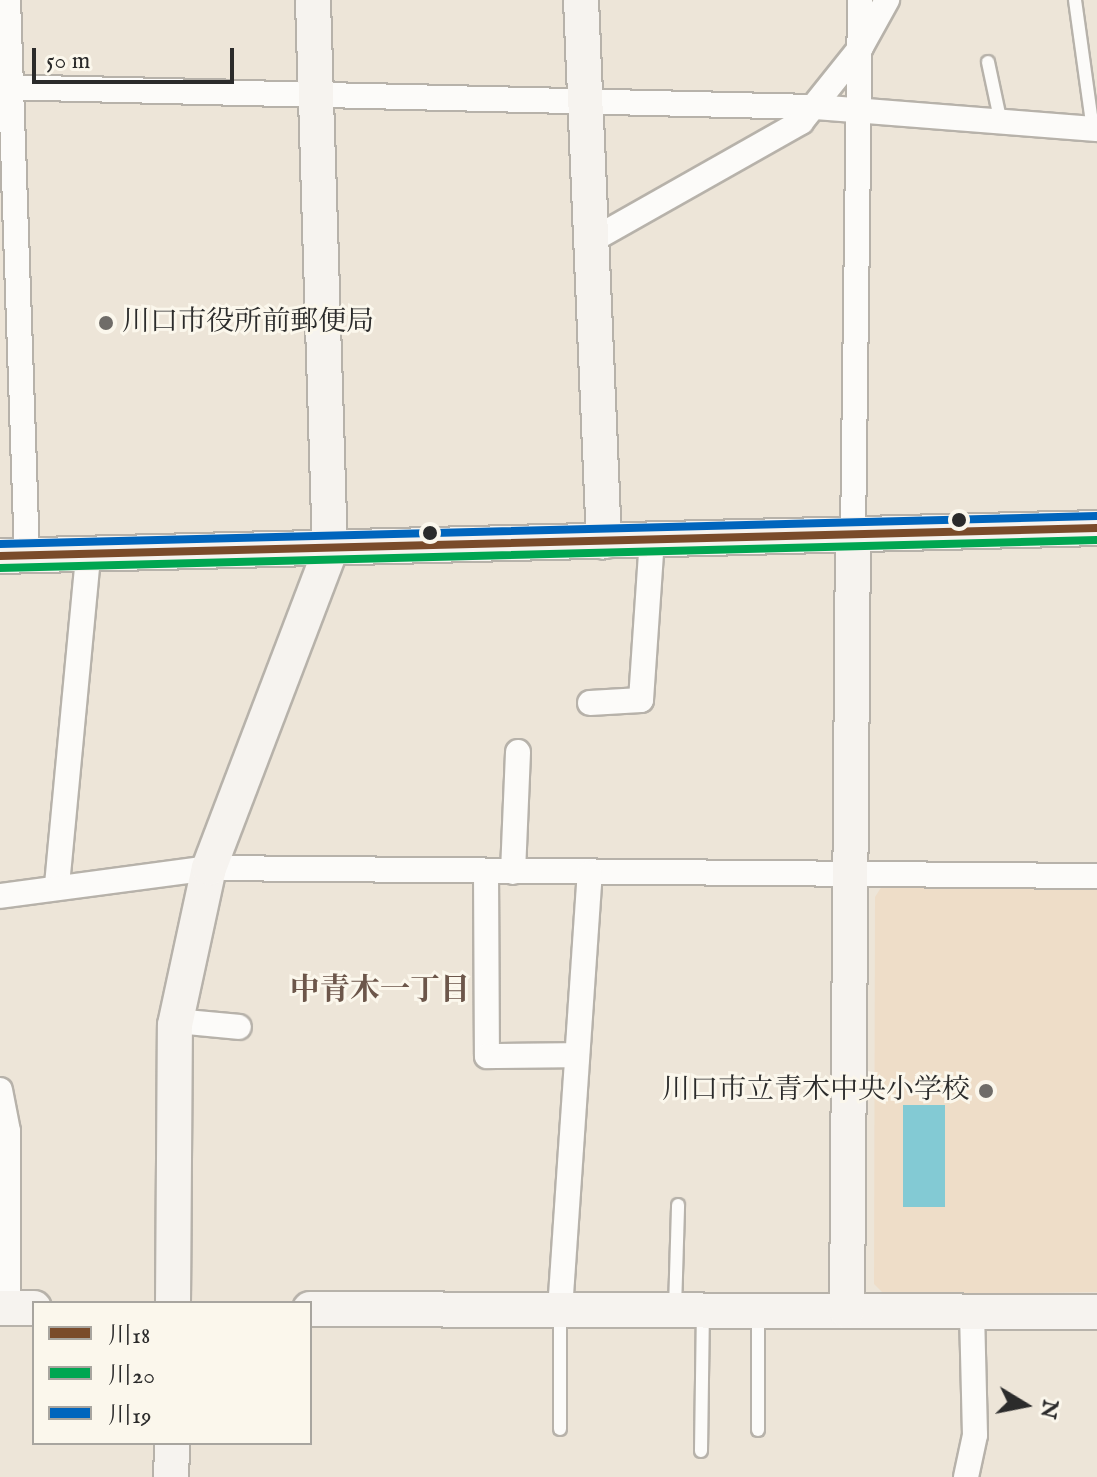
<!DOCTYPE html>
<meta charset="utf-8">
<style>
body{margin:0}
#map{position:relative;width:1097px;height:1477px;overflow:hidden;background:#ede5d8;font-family:"IM FELL English","Noto Serif JP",serif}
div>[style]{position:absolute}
.built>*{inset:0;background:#eeddc8}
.water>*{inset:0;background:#83cad4;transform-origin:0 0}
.roads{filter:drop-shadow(2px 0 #b7b2aa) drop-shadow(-2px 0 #b7b2aa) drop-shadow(0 2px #b7b2aa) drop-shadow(0 -2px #b7b2aa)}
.lane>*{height:12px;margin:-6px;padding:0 6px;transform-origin:6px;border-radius:6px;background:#fcfbf9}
.street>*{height:24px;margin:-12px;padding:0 12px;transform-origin:12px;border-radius:12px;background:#fcfbf9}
.secondary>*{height:34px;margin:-17px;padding:0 17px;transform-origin:17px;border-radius:17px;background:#f6f3ef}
.bus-1>*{height:8px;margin:-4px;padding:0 4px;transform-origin:4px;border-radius:4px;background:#7a4b2a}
.bus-2>*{height:8px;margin:-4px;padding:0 4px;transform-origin:4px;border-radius:4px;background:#00a651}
.bus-3>*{height:8px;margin:-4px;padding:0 4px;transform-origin:4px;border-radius:4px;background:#0065bd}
.dots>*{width:22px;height:22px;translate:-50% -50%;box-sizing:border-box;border:4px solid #fbf7ec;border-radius:50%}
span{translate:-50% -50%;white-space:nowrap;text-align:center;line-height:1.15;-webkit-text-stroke:6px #fbf7ec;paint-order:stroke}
.poi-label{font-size:28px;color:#2b2b2b}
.left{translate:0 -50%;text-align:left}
.right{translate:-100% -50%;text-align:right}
.neighbourhood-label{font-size:30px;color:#6c564a;font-weight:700}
.legend{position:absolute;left:32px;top:1301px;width:280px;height:144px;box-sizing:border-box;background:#fbf7ec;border:2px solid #a8a59f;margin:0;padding:10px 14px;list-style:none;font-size:24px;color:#2b2b2b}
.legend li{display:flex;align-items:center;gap:16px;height:40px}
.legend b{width:40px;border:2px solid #a8a59f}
.north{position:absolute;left:985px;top:1365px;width:80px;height:80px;-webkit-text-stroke:6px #fbf7ec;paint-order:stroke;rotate:100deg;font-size:22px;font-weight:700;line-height:32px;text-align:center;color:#2b2b2b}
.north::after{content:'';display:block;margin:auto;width:28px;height:36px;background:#2b2b2b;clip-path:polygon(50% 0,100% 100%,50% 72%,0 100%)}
.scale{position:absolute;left:32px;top:48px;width:202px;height:36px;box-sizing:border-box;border:4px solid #2b2b2b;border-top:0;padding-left:10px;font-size:24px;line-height:28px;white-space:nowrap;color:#2b2b2b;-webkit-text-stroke:6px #fbf7ec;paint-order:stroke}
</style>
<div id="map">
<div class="built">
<div style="clip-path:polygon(882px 886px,1097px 889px,1097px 1292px,885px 1295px,874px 1284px,875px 897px)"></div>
</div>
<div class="water">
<div style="left:903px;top:1105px;width:42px;height:102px"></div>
</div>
<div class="roads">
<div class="lane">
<div style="left:1075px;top:0;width:130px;rotate:82.1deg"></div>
<div style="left:988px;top:62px;width:62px;rotate:78deg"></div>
<div style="left:675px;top:1309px;width:104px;rotate:-88.3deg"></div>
<div style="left:560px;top:1314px;width:115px;rotate:90deg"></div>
<div style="left:758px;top:1315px;width:115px;rotate:90deg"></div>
<div style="left:701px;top:1451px;width:137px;rotate:-89.2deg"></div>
</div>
<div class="street">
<div style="left:8px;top:0;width:556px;rotate:88.04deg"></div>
<div style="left:0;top:87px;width:815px;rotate:1.41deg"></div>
<div style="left:815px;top:107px;width:283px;rotate:4.5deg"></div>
<div style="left:589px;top:242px;width:244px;rotate:-29.5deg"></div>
<div style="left:801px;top:122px;width:96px;rotate:-51.3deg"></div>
<div style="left:861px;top:47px;width:54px;rotate:-61deg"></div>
<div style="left:853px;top:535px;width:535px;rotate:-89.25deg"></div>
<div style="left:590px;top:703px;width:51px;rotate:-3.4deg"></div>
<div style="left:641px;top:700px;width:160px;rotate:-86.1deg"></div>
<div style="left:486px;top:872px;width:184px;rotate:89.7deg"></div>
<div style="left:487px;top:1056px;width:89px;rotate:-0.6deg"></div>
<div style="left:513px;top:872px;width:120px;rotate:-87.6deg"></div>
<div style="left:57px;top:885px;width:332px;rotate:-84.6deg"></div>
<div style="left:0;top:896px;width:211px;rotate:-7.6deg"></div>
<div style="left:209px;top:868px;width:888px;rotate:0.52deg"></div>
<div style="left:176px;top:1021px;width:63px;rotate:5.4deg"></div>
<div style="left:0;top:1090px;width:42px;rotate:79deg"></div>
<div style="left:8px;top:1131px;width:177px;rotate:90deg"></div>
<div style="left:560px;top:1310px;width:438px;rotate:-86.1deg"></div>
<div style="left:966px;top:1477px;width:43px;rotate:-77.9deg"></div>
<div style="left:975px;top:1435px;width:124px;rotate:-91.4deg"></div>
</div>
<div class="secondary">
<div style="left:581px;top:0;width:542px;rotate:87.57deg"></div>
<div style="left:0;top:556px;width:1097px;rotate:-1.46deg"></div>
<div style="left:173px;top:1303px;width:278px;rotate:-89.6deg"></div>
<div style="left:175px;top:1025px;width:161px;rotate:-77.8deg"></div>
<div style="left:209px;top:868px;width:339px;rotate:-69.1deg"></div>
<div style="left:330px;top:551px;width:551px;rotate:-91.77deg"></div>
<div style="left:0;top:1308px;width:34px"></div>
<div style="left:310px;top:1309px;width:787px;rotate:0.22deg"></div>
<div style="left:847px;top:1311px;width:776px;rotate:-89.56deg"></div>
<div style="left:171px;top:1477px;width:34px;rotate:-88deg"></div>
</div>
</div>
<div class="bus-1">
<div style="left:0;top:556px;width:1097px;rotate:-1.46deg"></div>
</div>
<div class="bus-2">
<div style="left:0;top:568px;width:1097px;rotate:-1.46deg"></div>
</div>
<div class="bus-3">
<div style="left:0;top:544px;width:1097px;rotate:-1.46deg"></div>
</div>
<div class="dots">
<div style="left:106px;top:323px;background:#6f6c68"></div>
<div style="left:959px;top:520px;background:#2b2b2b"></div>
<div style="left:430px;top:533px;background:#2b2b2b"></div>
<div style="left:986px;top:1091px;background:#6f6c68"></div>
</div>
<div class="poi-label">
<span class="left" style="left:122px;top:323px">川口市役所前郵便局</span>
<span class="right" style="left:970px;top:1091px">川口市立青木中央小学校</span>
</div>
<div class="neighbourhood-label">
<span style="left:380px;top:991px">中青木一丁目</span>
</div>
<ul class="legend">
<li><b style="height:10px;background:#7a4b2a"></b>川18</li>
<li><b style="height:10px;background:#00a651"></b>川20</li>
<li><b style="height:10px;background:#0065bd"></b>川19</li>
</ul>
<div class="north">N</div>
<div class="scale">50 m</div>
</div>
